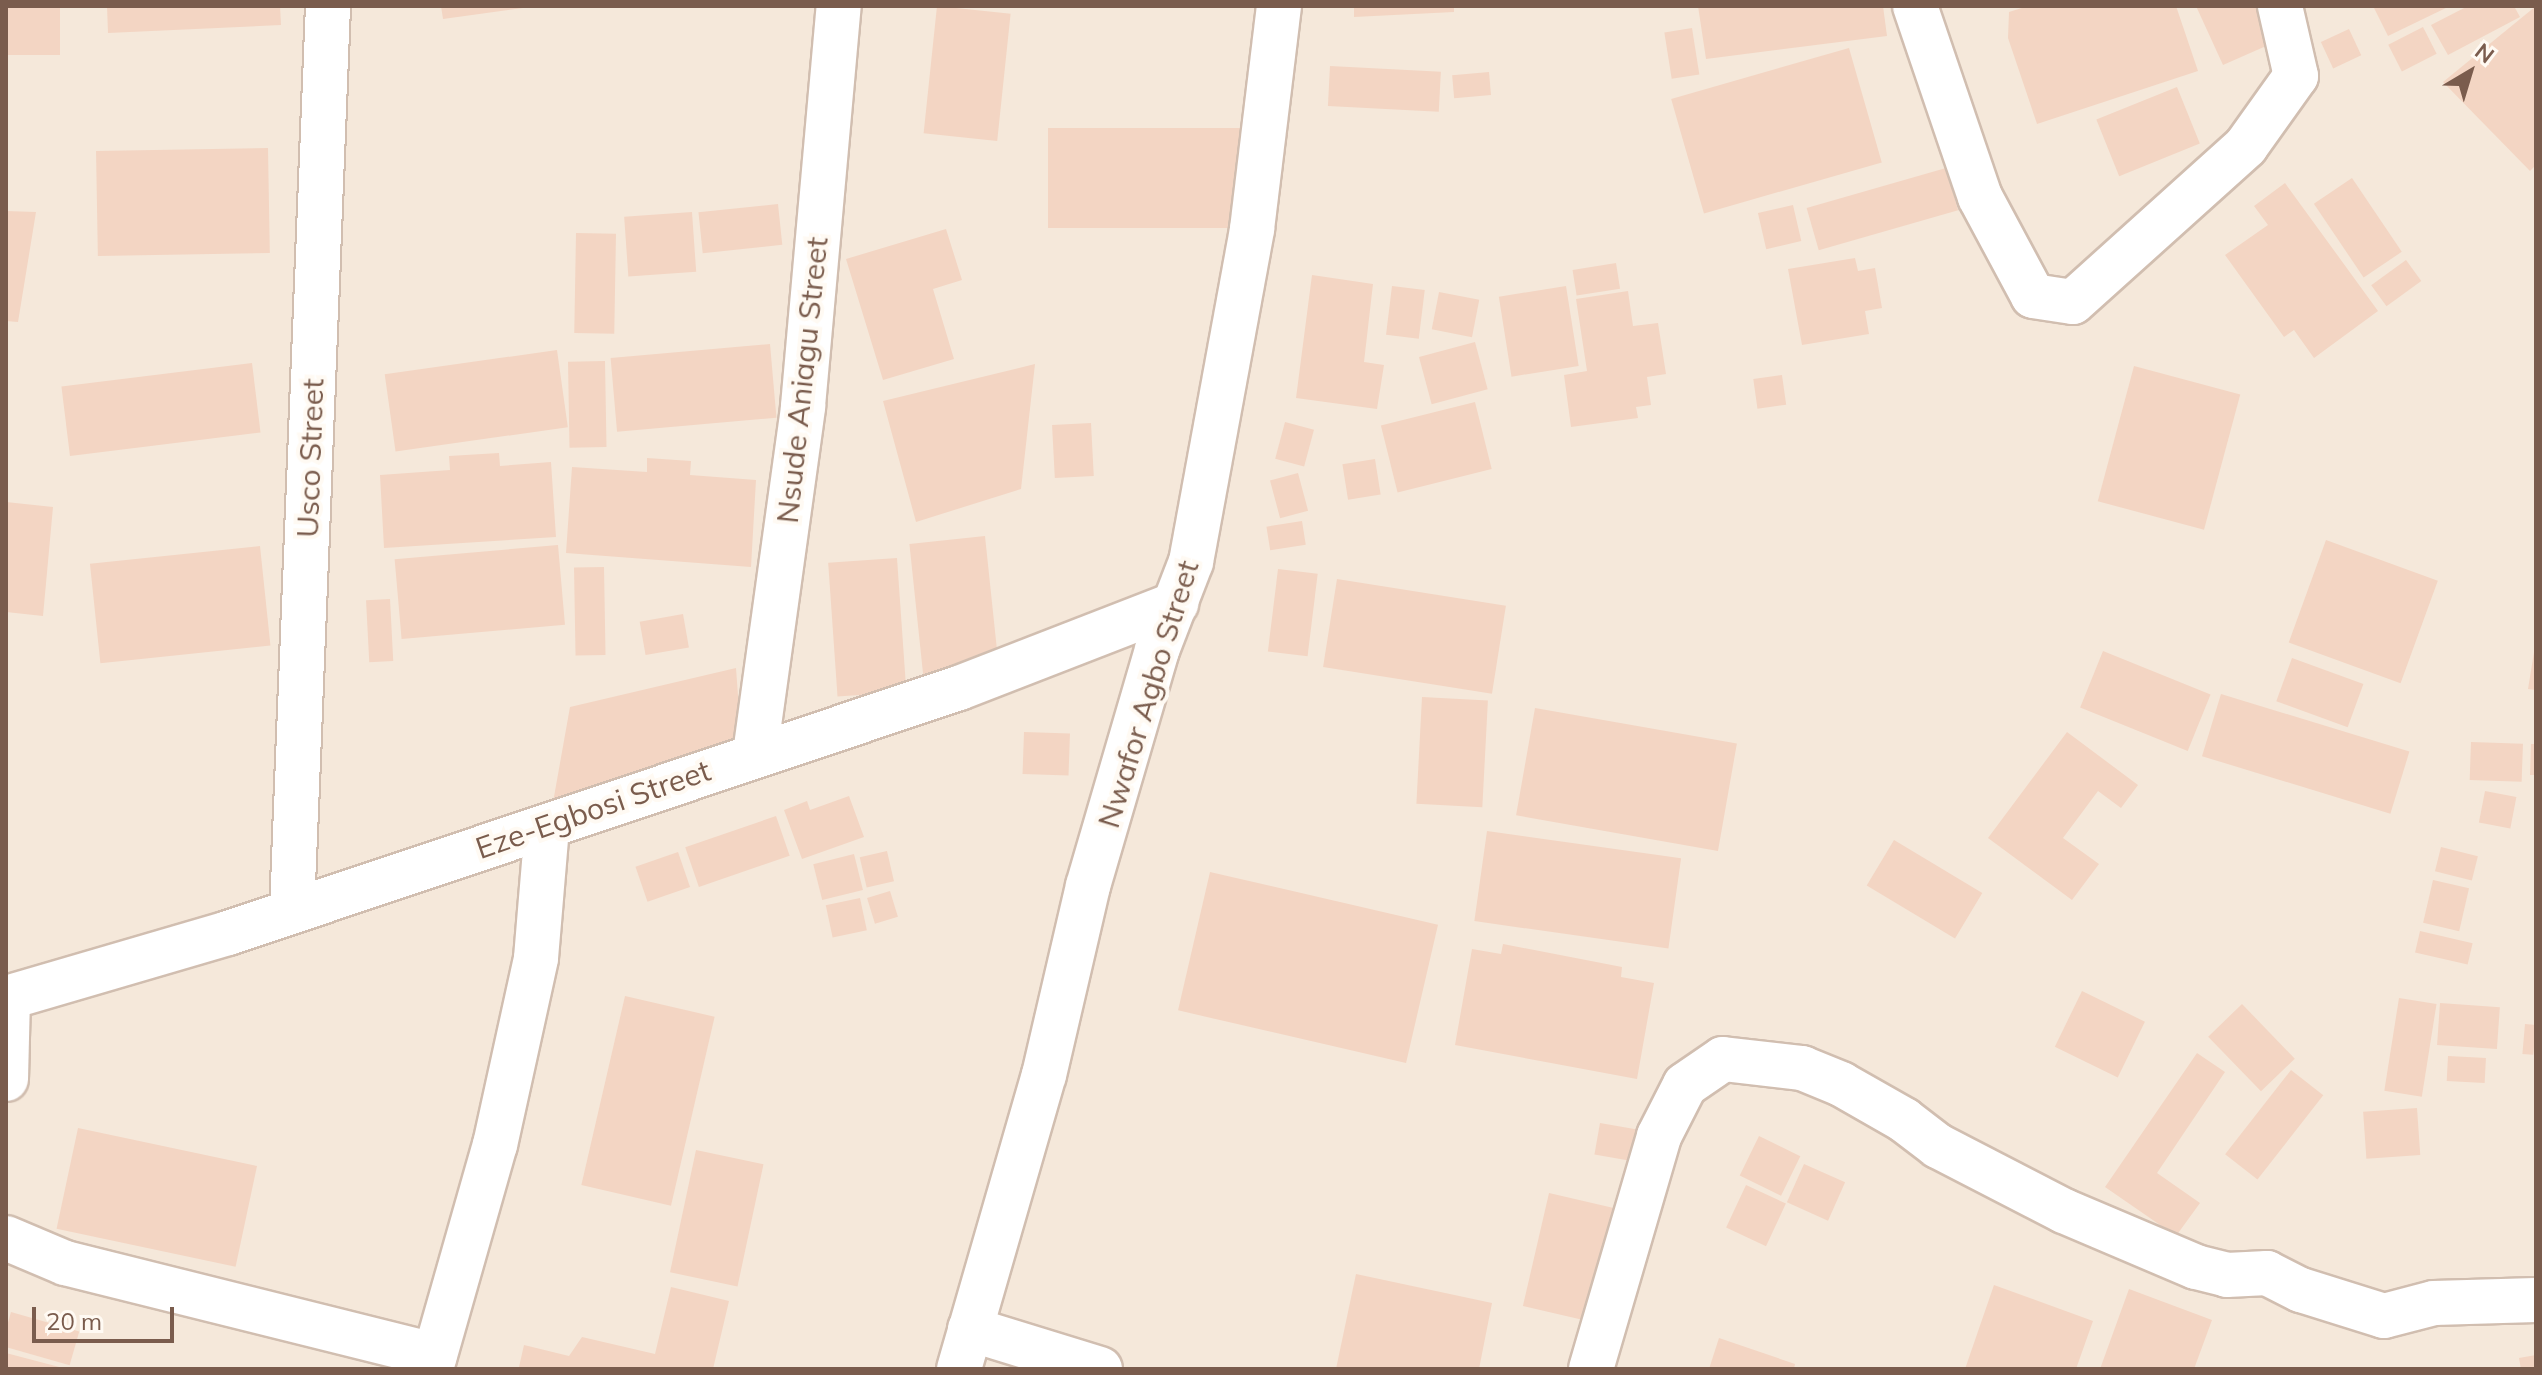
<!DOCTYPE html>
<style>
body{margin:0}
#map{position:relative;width:2542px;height:1375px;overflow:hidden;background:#fdf6ec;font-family:Mulish,sans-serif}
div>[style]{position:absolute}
.residential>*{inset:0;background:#f5e8da;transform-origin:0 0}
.building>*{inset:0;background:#f3d5c3;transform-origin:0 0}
.roads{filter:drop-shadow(2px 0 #d1beb0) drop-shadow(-2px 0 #d1beb0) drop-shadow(0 2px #d1beb0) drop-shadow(0 -2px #d1beb0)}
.minor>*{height:44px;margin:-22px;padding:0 22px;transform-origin:22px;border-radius:22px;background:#fff}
span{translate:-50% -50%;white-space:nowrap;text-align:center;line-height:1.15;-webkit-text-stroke:8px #fffaf3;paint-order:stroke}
.street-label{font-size:30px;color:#7a5c4d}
.frame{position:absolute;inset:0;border:8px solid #7a5c4d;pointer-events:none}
.north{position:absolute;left:2430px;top:32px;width:80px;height:80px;-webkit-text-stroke:6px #fffaf3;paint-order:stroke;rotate:38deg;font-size:22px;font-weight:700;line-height:32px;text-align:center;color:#7a5c4d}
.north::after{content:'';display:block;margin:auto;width:28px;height:36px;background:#7a5c4d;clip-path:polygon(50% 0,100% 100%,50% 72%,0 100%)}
.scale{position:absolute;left:32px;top:1307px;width:142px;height:36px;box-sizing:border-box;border:4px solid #7a5c4d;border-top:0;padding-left:10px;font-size:24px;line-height:28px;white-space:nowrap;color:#7a5c4d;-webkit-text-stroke:6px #fffaf3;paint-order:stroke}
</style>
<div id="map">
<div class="residential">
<div style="left:6px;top:6px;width:2530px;height:1363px"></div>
</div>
<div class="building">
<div style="left:6px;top:6px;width:54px;height:49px"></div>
<div style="clip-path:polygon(107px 6px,280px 6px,281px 25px,108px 33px)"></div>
<div style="clip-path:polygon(441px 6px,523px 6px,523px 8px,443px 19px)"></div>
<div style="left:937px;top:6px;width:74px;height:128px;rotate:6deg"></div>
<div style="clip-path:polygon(1354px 6px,1454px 6px,1454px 12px,1354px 17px)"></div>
<div style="clip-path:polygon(1698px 6px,1883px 6px,1887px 36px,1706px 59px)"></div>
<div style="clip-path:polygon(2028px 6px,2176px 6px,2198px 71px,2037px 124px,2008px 38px,2009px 12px)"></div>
<div style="clip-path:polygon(2196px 6px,2267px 6px,2282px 39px,2223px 65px)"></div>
<div style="clip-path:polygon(2373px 6px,2450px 6px,2388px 36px)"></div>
<div style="clip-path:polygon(2468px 6px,2514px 6px,2520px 17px,2448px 55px,2431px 25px)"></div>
<div style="clip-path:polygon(2536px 6px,2536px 165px,2530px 171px,2443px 82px)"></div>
<div style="left:2423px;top:27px;width:30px;height:39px;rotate:63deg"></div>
<div style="left:1692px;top:28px;width:47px;height:28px;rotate:81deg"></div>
<div style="left:2349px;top:29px;width:29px;height:31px;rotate:65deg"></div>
<div style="left:1849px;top:48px;width:119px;height:185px;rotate:74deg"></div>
<div style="left:1330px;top:66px;width:111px;height:40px;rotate:3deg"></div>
<div style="left:1489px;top:72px;width:23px;height:37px;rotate:85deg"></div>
<div style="left:2177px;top:87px;width:61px;height:87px;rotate:68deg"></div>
<div style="left:1048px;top:128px;width:194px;height:100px"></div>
<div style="left:268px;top:148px;width:105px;height:172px;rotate:89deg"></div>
<div style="left:1946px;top:168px;width:44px;height:145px;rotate:74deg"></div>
<div style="left:2352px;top:178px;width:89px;height:46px;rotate:56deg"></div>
<div style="clip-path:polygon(2285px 183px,2378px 311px,2314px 358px,2294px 330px,2284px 337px,2225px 255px,2268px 225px,2254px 206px)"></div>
<div style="left:778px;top:204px;width:41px;height:80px;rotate:84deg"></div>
<div style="left:1793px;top:205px;width:37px;height:36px;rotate:77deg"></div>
<div style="clip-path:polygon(6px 211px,36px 212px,18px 322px,6px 321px)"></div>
<div style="left:692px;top:212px;width:60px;height:68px;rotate:86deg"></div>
<div style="clip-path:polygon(946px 229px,962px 280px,933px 289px,954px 359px,883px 380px,846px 259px)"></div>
<div style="left:576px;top:233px;width:40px;height:100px;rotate:1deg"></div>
<div style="clip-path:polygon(1855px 258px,1858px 271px,1875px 268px,1882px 308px,1865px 311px,1869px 334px,1802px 345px,1788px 269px)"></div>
<div style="left:2406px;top:260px;width:26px;height:43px;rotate:54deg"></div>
<div style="left:1616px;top:263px;width:26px;height:44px;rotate:81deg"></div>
<div style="clip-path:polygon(1312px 275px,1373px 284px,1364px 362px,1384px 365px,1377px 409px,1296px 398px)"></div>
<div style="left:1392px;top:286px;width:33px;height:49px;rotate:7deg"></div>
<div style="left:1566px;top:286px;width:81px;height:68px;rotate:81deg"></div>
<div style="clip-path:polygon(1628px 291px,1633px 326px,1658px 323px,1666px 374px,1647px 377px,1651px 405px,1636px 407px,1638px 418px,1571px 427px,1564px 375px,1587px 371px,1576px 299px)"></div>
<div style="left:1439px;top:292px;width:41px;height:38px;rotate:11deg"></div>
<div style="left:1475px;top:342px;width:49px;height:58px;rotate:75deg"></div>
<div style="left:770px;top:344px;width:74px;height:160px;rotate:85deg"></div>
<div style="left:557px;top:350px;width:78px;height:174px;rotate:82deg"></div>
<div style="left:605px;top:361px;width:86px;height:37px;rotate:89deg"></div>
<div style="left:252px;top:363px;width:70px;height:192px;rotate:83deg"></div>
<div style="clip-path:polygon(1035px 364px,1021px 489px,916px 522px,883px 401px)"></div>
<div style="left:2134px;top:366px;width:110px;height:140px;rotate:15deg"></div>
<div style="left:1782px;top:375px;width:30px;height:29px;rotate:82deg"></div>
<div style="left:1475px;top:402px;width:69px;height:97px;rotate:76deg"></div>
<div style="left:1285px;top:422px;width:30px;height:38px;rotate:15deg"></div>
<div style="left:1091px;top:423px;width:53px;height:39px;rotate:87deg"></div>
<div style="clip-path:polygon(499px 453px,500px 466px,551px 462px,556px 537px,384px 548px,380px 475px,450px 470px,449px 456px)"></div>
<div style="clip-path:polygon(647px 458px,691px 461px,690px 475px,756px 480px,751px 567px,566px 553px,572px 467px,647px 472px)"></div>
<div style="left:1375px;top:459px;width:36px;height:33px;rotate:81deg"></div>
<div style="left:1298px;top:473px;width:39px;height:29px;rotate:75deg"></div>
<div style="clip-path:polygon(6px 502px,53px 507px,43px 616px,6px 612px)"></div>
<div style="left:1302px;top:521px;width:24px;height:36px;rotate:81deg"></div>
<div style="left:985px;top:536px;width:132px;height:76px;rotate:84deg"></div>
<div style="left:2326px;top:540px;width:119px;height:109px;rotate:20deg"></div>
<div style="left:558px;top:545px;width:80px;height:164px;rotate:85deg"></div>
<div style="left:260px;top:546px;width:100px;height:171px;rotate:84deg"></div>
<div style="left:897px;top:558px;width:134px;height:69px;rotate:86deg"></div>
<div style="left:604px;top:567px;width:88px;height:30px;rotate:89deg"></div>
<div style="left:1278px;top:569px;width:40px;height:83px;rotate:7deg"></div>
<div style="left:1337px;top:579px;width:171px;height:89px;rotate:9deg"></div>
<div style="left:390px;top:599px;width:62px;height:24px;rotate:87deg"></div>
<div style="left:683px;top:614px;width:34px;height:44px;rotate:80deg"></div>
<div style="clip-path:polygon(2536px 640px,2536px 690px,2528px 689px)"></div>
<div style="left:2103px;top:651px;width:116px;height:61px;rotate:22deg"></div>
<div style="left:2292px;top:658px;width:76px;height:46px;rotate:20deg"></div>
<div style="clip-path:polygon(736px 668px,742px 751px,552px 808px,570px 707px)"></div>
<div style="left:2221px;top:694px;width:197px;height:65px;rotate:17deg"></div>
<div style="left:1422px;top:697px;width:66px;height:107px;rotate:3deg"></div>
<div style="left:1535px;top:708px;width:205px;height:109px;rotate:10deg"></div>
<div style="left:1024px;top:732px;width:46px;height:42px;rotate:2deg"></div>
<div style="clip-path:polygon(2067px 732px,2138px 785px,2121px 808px,2098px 791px,2063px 838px,2099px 864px,2072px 900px,1988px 838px)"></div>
<div style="left:2471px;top:742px;width:52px;height:38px;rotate:2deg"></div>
<div style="clip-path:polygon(2531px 744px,2536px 744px,2536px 775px,2530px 775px)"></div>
<div style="left:2485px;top:791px;width:32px;height:32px;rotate:11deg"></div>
<div style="clip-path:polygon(849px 796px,864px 837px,802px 859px,784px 810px,807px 801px,810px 810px)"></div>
<div style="left:776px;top:816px;width:42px;height:96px;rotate:71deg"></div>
<div style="left:1487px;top:831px;width:196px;height:91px;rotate:8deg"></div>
<div style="left:1894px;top:840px;width:103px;height:53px;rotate:31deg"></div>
<div style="left:2441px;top:847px;width:38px;height:25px;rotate:14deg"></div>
<div style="left:887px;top:851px;width:31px;height:28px;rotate:77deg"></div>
<div style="left:678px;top:852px;width:37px;height:45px;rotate:71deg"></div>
<div style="left:854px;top:854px;width:37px;height:42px;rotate:76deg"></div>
<div style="left:1210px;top:872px;width:234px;height:142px;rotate:13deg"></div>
<div style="left:2433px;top:880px;width:37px;height:44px;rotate:13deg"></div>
<div style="left:890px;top:891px;width:27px;height:24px;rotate:73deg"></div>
<div style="left:860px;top:898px;width:33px;height:35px;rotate:78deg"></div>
<div style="left:2420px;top:931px;width:54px;height:22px;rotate:13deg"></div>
<div style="clip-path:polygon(1503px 944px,1622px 967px,1621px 977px,1654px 983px,1637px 1079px,1455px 1045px,1472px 949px,1501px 954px)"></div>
<div style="left:2082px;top:991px;width:70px;height:62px;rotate:26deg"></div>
<div style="left:625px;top:996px;width:92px;height:194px;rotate:13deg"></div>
<div style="left:2399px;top:998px;width:38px;height:94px;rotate:9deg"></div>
<div style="left:2440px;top:1003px;width:60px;height:42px;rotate:4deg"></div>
<div style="left:2242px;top:1004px;width:76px;height:47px;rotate:46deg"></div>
<div style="left:2525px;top:1024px;width:11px;height:30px;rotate:5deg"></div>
<div style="clip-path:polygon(2197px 1053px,2225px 1072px,2157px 1173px,2200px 1203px,2176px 1236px,2105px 1187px)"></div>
<div style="left:2448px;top:1056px;width:38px;height:25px;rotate:3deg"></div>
<div style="left:2291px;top:1070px;width:41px;height:107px;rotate:38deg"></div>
<div style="left:2417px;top:1108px;width:47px;height:54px;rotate:86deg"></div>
<div style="left:1600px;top:1123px;width:45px;height:32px;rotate:10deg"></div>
<div style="left:78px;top:1128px;width:183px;height:103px;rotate:12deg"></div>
<div style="left:1759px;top:1136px;width:46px;height:44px;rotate:26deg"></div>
<div style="left:696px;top:1150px;width:69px;height:125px;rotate:12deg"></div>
<div style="left:1804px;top:1164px;width:45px;height:42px;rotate:24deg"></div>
<div style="left:1746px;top:1185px;width:44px;height:47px;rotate:25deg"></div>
<div style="left:1549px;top:1193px;width:73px;height:116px;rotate:13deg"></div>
<div style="clip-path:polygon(1356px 1274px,1492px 1303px,1479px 1369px,1336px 1369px)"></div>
<div style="clip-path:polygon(1994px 1285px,2093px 1321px,2076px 1369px,1965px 1369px)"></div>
<div style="clip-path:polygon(671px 1287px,729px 1301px,713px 1369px,519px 1367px,524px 1345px,569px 1356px,582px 1337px,655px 1354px)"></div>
<div style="clip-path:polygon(2129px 1289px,2212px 1320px,2194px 1369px,2100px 1369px)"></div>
<div style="left:11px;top:1312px;width:71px;height:35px;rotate:16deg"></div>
<div style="clip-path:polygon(1719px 1338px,1795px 1364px,1794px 1369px,1709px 1369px)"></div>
<div style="clip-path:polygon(6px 1353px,63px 1368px,62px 1369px,6px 1369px)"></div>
<div style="clip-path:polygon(2536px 1355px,2536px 1369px,2521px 1369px,2519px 1358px)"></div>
</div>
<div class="roads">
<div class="minor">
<div style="left:1915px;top:6px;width:202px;rotate:71.2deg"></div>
<div style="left:1980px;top:197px;width:112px;rotate:61.8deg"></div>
<div style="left:2033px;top:296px;width:40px;rotate:8.5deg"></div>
<div style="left:2073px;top:302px;width:233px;rotate:-42deg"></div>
<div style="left:2246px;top:146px;width:86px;rotate:-54.5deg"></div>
<div style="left:2296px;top:76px;width:72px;rotate:-102.9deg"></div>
<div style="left:755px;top:754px;width:351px;rotate:-82.1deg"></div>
<div style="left:803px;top:406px;width:402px;rotate:-84.9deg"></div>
<div style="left:292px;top:910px;width:905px;rotate:-87.72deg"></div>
<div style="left:6px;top:998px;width:231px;rotate:-16.3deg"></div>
<div style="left:228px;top:933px;width:771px;rotate:-18.53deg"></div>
<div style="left:959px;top:688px;width:233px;rotate:-21.2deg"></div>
<div style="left:6px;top:1079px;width:81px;rotate:-88.6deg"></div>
<div style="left:6px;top:1238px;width:64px;rotate:23deg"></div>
<div style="left:65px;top:1263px;width:381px;rotate:14deg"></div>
<div style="left:970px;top:1329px;width:136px;rotate:17.1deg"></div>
<div style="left:431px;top:1369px;width:233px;rotate:-74.1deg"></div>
<div style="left:495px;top:1145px;width:191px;rotate:-77.6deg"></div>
<div style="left:536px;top:958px;width:132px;rotate:-85.2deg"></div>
<div style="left:959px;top:1369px;width:306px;rotate:-73.9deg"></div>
<div style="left:1044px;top:1075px;width:194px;rotate:-76.9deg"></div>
<div style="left:1088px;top:886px;width:246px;rotate:-73.7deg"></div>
<div style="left:1157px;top:650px;width:94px;rotate:-68.9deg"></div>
<div style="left:1191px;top:562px;width:339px;rotate:-79.6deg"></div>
<div style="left:1252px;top:229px;width:225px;rotate:-83.1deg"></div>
<div style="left:1591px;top:1369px;width:243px;rotate:-73.7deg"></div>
<div style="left:1659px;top:1136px;width:57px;rotate:-63deg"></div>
<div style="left:1685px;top:1085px;width:46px;rotate:-34.4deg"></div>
<div style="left:1723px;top:1059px;width:80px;rotate:6.5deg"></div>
<div style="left:1802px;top:1068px;width:42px;rotate:22.3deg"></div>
<div style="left:1841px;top:1084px;width:73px;rotate:29.7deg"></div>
<div style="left:1904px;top:1120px;width:43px;rotate:37.4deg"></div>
<div style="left:1938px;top:1146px;width:142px;rotate:27.3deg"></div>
<div style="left:2064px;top:1211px;width:143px;rotate:23deg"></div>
<div style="left:2196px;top:1267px;width:32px;rotate:14deg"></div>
<div style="left:2227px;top:1275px;width:40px;rotate:-2.9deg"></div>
<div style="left:2267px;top:1273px;width:38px;rotate:27deg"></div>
<div style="left:2301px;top:1290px;width:87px;rotate:17.4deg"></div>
<div style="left:2384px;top:1316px;width:52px;rotate:-14.6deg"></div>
<div style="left:2434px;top:1303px;width:102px;rotate:-1.7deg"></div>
</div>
</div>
<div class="street-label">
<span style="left:802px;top:380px;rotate:-84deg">Nsude Aniagu Street</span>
<span style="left:310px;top:458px;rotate:-88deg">Usco Street</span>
<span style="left:1148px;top:694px;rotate:-73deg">Nwafor Agbo Street</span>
<span style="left:593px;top:809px;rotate:-19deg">Eze-Egbosi Street</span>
</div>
<div class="frame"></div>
<div class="north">N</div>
<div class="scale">20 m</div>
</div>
